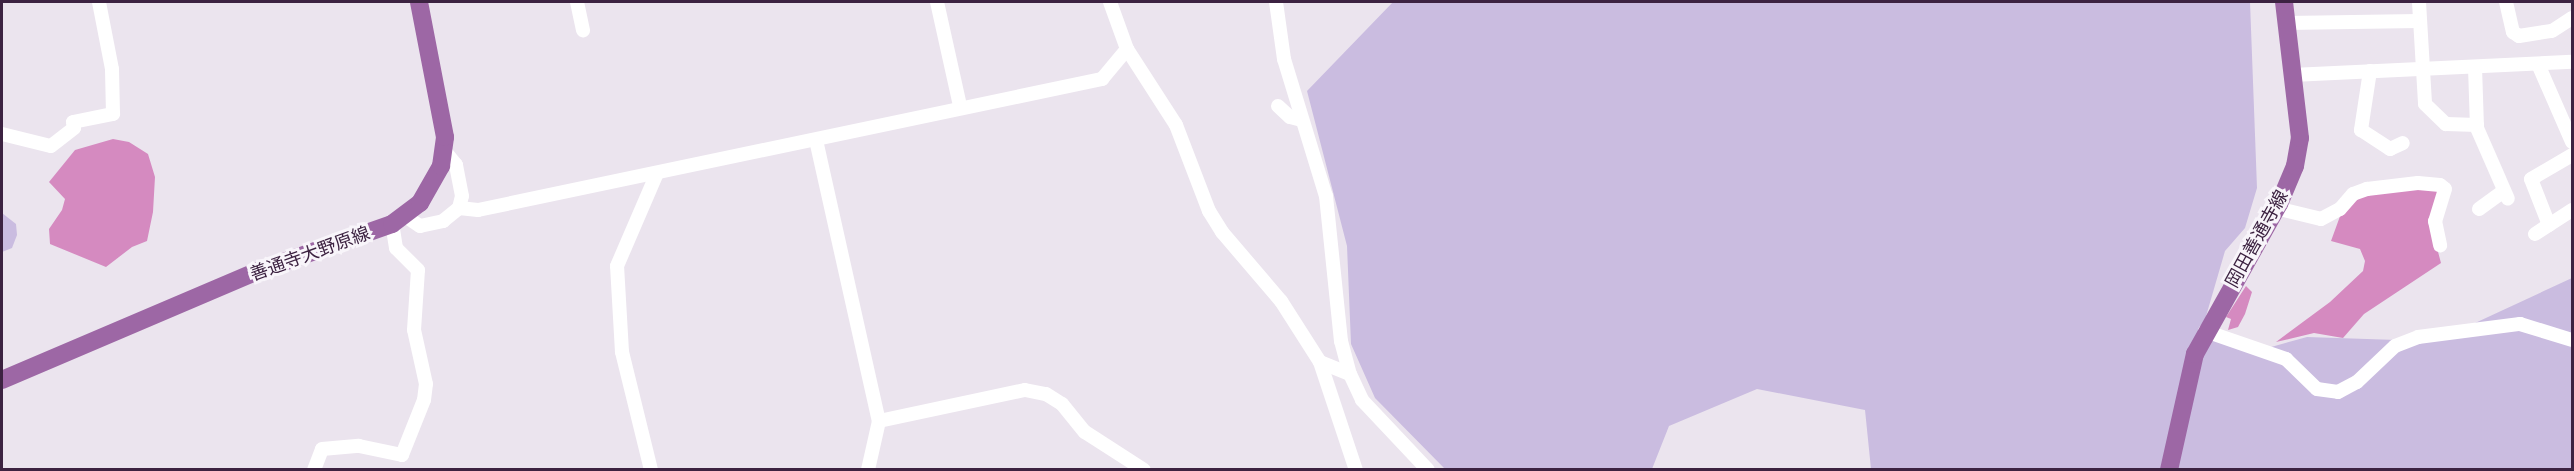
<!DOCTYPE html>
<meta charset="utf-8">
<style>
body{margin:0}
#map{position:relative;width:2574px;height:471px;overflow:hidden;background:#ebe4ee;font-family:Cabin,"Noto Sans JP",sans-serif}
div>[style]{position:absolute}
.green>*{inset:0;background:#cabce0}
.water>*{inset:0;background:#d58ac0}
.minor>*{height:14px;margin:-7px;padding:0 7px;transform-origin:7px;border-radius:7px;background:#fff}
.major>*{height:18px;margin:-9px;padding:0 9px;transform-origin:9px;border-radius:9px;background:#9d67a5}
span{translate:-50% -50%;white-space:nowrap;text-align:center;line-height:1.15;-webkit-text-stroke:6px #f8f5fa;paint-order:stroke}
.street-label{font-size:18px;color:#3c2241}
.frame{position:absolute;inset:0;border:3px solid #3c2241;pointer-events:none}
</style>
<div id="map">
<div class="green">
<div style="clip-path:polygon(1393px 2px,2250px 2px,2257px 188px,2245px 228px,2225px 251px,2202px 330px,2264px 349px,2307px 337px,2397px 340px,2447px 336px,2572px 278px,2572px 469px,1871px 469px,1865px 410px,1757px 389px,1669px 426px,1652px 469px,1445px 469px,1375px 398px,1351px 344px,1347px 246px,1307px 91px)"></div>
<div style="clip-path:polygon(2px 213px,16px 224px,17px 235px,12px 248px,2px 252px)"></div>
</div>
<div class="water">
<div style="clip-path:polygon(113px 139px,129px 142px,148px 154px,155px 177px,153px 212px,147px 241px,132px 247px,106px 267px,50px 244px,49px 229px,62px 210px,65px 199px,49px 182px,75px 150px)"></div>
<div style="clip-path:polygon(2424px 186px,2440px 190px,2433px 233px,2441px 263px,2364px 314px,2343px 338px,2314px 333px,2276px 342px,2330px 302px,2363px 271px,2365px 261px,2360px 249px,2331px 241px,2343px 208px,2357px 196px)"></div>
<div style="clip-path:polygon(2246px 286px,2252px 292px,2245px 314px,2238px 327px,2228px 330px,2231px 319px,2226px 317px)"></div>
</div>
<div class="minor">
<div style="left:577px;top:2px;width:29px;rotate:78deg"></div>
<div style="left:937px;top:2px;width:107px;rotate:77.5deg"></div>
<div style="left:1110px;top:2px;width:50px;rotate:70.1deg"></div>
<div style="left:1127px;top:49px;width:90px;rotate:57.2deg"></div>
<div style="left:1176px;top:125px;width:92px;rotate:69deg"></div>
<div style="left:1209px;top:211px;width:25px;rotate:58deg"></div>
<div style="left:1222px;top:232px;width:91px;rotate:49.5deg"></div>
<div style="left:1281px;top:301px;width:72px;rotate:57.4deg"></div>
<div style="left:1320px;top:362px;width:114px;rotate:71.6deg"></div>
<div style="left:1276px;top:2px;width:58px;rotate:82deg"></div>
<div style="left:1284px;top:59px;width:143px;rotate:73deg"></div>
<div style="left:1326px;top:196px;width:146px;rotate:84.1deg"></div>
<div style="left:1341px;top:341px;width:34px;rotate:75deg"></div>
<div style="left:1350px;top:374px;width:29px;rotate:65deg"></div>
<div style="left:1362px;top:400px;width:96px;rotate:46.7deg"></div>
<div style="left:2419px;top:2px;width:102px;rotate:86.6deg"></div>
<div style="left:2425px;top:104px;width:29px;rotate:44deg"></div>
<div style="left:2446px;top:124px;width:31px;rotate:2deg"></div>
<div style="left:2506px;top:2px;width:31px;rotate:77deg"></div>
<div style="left:2513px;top:32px;width:7px;rotate:34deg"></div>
<div style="left:2519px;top:36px;width:33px;rotate:-9deg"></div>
<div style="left:2552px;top:31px;width:24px;rotate:-33deg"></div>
<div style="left:2286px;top:23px;width:133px;rotate:-0.9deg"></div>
<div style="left:2538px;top:64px;width:85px;rotate:66.4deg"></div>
<div style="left:2475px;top:67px;width:61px;rotate:88.1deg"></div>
<div style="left:2477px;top:128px;width:77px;rotate:66.4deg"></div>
<div style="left:2370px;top:71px;width:60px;rotate:98.7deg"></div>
<div style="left:2361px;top:130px;width:35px;rotate:33deg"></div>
<div style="left:2390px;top:149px;width:14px;rotate:-25deg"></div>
<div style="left:2292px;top:75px;width:280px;rotate:-2.7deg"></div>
<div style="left:1278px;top:106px;width:16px;rotate:43deg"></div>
<div style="left:1290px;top:117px;width:12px;rotate:14deg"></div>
<div style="left:2px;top:134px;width:50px;rotate:13.8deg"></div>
<div style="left:51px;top:146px;width:29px;rotate:-38deg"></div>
<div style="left:74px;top:128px;width:6px;rotate:-99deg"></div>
<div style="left:73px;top:122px;width:41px;rotate:-11.3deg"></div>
<div style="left:113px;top:114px;width:45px;rotate:-91.3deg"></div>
<div style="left:112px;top:69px;width:68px;rotate:-101deg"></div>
<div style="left:816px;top:140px;width:288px;rotate:77.4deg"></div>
<div style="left:879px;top:421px;width:50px;rotate:102.7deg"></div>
<div style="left:459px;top:208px;width:19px;rotate:6deg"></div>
<div style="left:478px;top:210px;width:638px;rotate:-11.86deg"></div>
<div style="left:1102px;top:79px;width:39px;rotate:-50deg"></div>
<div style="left:2276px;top:208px;width:46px;rotate:13.7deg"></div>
<div style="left:2321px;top:219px;width:21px;rotate:-28deg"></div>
<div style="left:2340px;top:209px;width:20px;rotate:-49deg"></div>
<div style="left:2353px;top:194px;width:15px;rotate:-20deg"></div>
<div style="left:2367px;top:189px;width:51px;rotate:-6.7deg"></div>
<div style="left:2418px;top:183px;width:22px;rotate:5deg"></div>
<div style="left:2440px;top:185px;width:6px;rotate:39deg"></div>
<div style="left:2445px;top:189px;width:34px;rotate:107deg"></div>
<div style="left:2435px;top:221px;width:25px;rotate:78deg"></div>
<div style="left:2479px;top:209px;width:31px;rotate:-36deg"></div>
<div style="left:405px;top:216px;width:18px;rotate:34deg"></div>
<div style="left:420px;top:226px;width:24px;rotate:-12deg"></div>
<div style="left:443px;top:221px;width:21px;rotate:-39deg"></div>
<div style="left:459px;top:208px;width:12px;rotate:-76deg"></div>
<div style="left:462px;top:196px;width:32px;rotate:-101deg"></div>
<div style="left:456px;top:165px;width:19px;rotate:-129deg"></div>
<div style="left:2549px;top:225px;width:49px;rotate:-111.4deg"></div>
<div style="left:2531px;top:179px;width:48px;rotate:-30.3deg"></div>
<div style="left:2535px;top:234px;width:44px;rotate:-33deg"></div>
<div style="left:2205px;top:331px;width:86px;rotate:19.1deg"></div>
<div style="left:2286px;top:359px;width:43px;rotate:44.1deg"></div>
<div style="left:2317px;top:389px;width:21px;rotate:8deg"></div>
<div style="left:2338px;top:392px;width:21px;rotate:-28deg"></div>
<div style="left:2357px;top:382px;width:52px;rotate:-43.5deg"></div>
<div style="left:2395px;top:346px;width:25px;rotate:-21deg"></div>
<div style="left:2418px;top:337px;width:103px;rotate:-7.3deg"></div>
<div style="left:2520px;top:324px;width:54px;rotate:17.1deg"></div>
<div style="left:1320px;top:362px;width:32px;rotate:22deg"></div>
<div style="left:879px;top:421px;width:149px;rotate:-12deg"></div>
<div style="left:1025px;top:390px;width:21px;rotate:11deg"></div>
<div style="left:1046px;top:394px;width:19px;rotate:32deg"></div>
<div style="left:1062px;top:404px;width:36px;rotate:51deg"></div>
<div style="left:1085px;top:432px;width:70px;rotate:32.8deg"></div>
<div style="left:314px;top:470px;width:22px;rotate:-69deg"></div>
<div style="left:322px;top:449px;width:37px;rotate:-5deg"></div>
<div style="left:359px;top:446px;width:44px;rotate:11.8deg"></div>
<div style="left:402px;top:455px;width:59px;rotate:-68.2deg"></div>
<div style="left:424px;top:400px;width:16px;rotate:-83deg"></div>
<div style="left:426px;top:384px;width:55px;rotate:-102.5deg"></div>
<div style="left:414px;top:330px;width:60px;rotate:-86.2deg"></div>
<div style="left:418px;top:270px;width:31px;rotate:-135deg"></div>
<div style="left:396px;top:248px;width:24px;rotate:-99deg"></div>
<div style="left:651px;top:470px;width:122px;rotate:-103.8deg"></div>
<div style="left:622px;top:352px;width:86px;rotate:-93.3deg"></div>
<div style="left:617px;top:266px;width:101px;rotate:-66.7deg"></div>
</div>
<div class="major">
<div style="left:2px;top:380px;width:278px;rotate:-23.1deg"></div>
<div style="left:258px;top:271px;width:142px;rotate:-19.3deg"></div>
<div style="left:392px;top:224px;width:35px;rotate:-37deg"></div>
<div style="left:420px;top:203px;width:43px;rotate:-60.4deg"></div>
<div style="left:441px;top:166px;width:29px;rotate:-82deg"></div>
<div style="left:445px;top:137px;width:137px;rotate:-100.9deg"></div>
<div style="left:2169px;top:470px;width:119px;rotate:-77.4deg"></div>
<div style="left:2195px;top:354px;width:172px;rotate:-60.8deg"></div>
<div style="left:2279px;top:204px;width:41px;rotate:-67.2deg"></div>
<div style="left:2295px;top:166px;width:28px;rotate:-80deg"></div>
<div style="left:2300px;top:138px;width:137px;rotate:-96.7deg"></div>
</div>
<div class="street-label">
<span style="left:2257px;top:239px;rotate:-61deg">岡田善通寺線</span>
<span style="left:310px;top:254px;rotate:-20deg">善通寺大野原線</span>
</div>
<div class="frame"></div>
</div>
